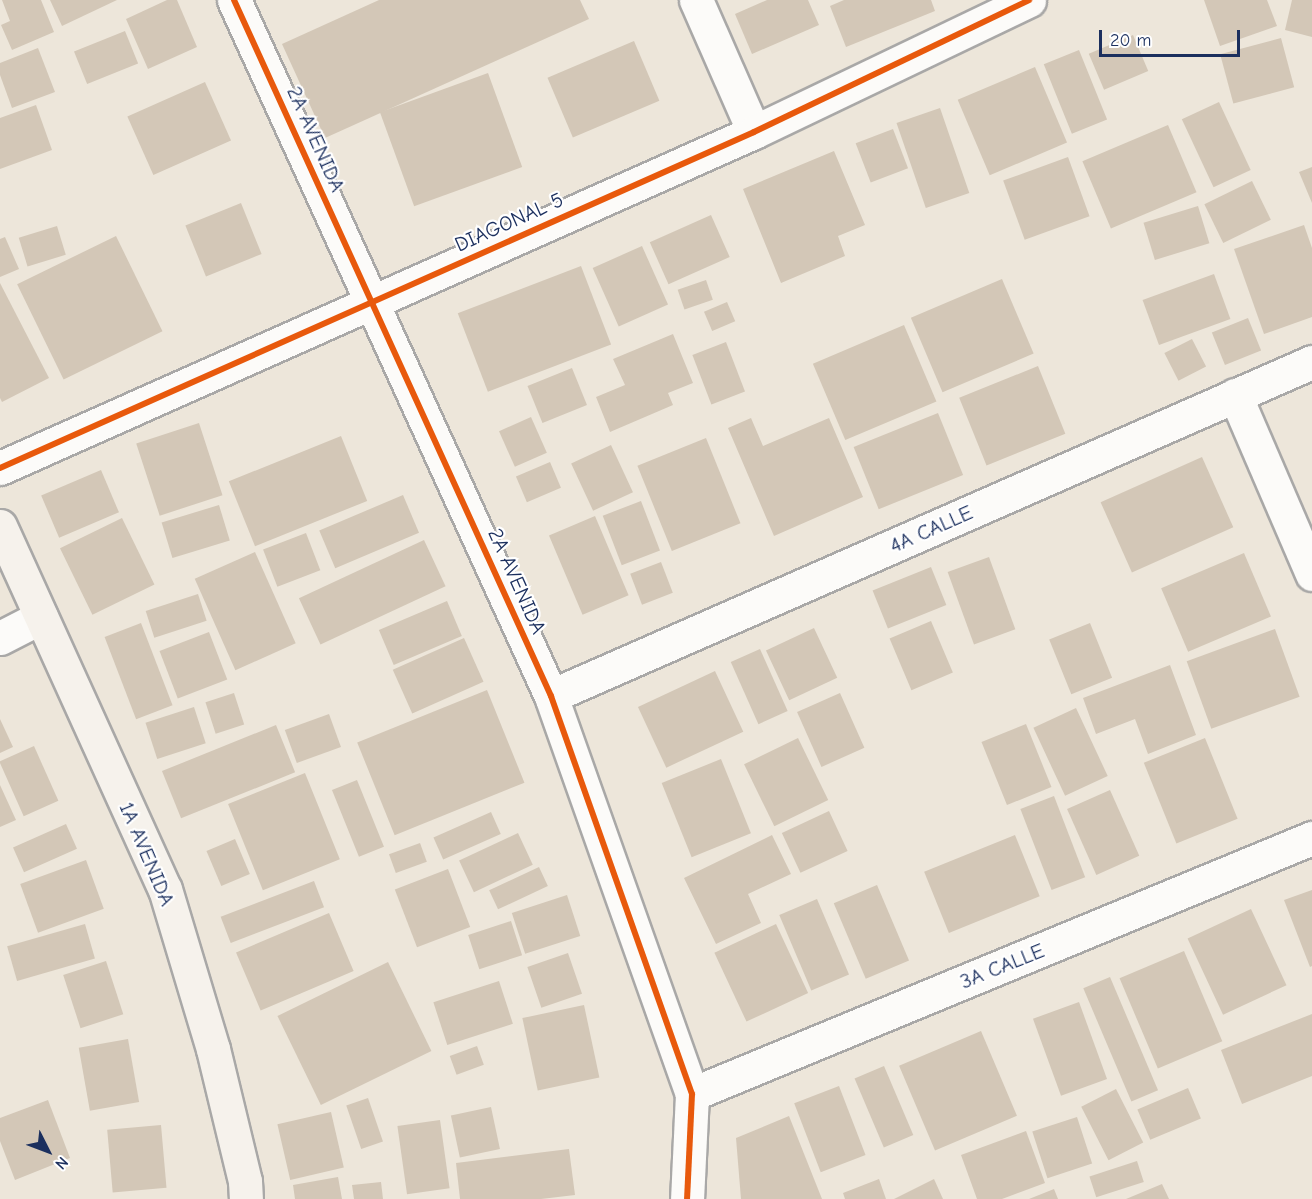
<!DOCTYPE html>
<style>
body{margin:0}
#map{position:relative;width:1312px;height:1199px;overflow:hidden;background:#ede6da;font-family:"Comic Neue",sans-serif}
div>[style]{position:absolute}
.building>*{inset:0;background:#d3c7b7;transform-origin:0 0}
.roads{filter:drop-shadow(2px 0 #a9a8a7) drop-shadow(-2px 0 #a9a8a7) drop-shadow(0 2px #a9a8a7) drop-shadow(0 -2px #a9a8a7)}
.street>*{height:33px;margin:-16.5px;padding:0 16.5px;transform-origin:16.5px;border-radius:16.5px;background:#fcfbf9}
.secondary>*{height:33px;margin:-16.5px;padding:0 16.5px;transform-origin:16.5px;border-radius:16.5px;background:#f6f2ec}
.cycleway>*{height:6px;margin:-3px;padding:0 3px;transform-origin:3px;border-radius:3px;background:#e8590c}
span{translate:-50% -50%;white-space:nowrap;text-align:center;line-height:1.15;-webkit-text-stroke:4.5px #fff;paint-order:stroke}
.street-label{font-size:21px;color:#1b2f5e}
.north{position:absolute;left:18px;top:1121px;width:60px;height:60px;-webkit-text-stroke:4px #fff;paint-order:stroke;rotate:132deg;font-size:16px;font-weight:700;line-height:24px;text-align:center;color:#1b2f5e}
.north::after{content:'';display:block;margin:auto;width:21px;height:27px;background:#1b2f5e;clip-path:polygon(50% 0,100% 100%,50% 72%,0 100%)}
.scale{position:absolute;left:1099px;top:30px;width:141px;height:27px;box-sizing:border-box;border:3px solid #1b2f5e;border-top:0;padding-left:8px;font-size:18px;line-height:21px;white-space:nowrap;color:#1b2f5e;-webkit-text-stroke:4px #fff;paint-order:stroke}
</style>
<div id="map">
<div class="building">
<div style="clip-path:polygon(2px 0,41px 0,54px 32px,12px 50px,1px 25px,10px 21px)"></div>
<div style="clip-path:polygon(50px 0,117px 0,62px 26px)"></div>
<div style="clip-path:polygon(167px 0,177px 0,197px 47px,148px 69px,126px 19px)"></div>
<div style="clip-path:polygon(379px 0,580px 0,589px 19px,325px 138px,282px 44px)"></div>
<div style="clip-path:polygon(767px 0,808px 0,819px 25px,752px 54px,735px 14px)"></div>
<div style="clip-path:polygon(844px 0,931px 0,935px 11px,846px 47px,830px 6px)"></div>
<div style="clip-path:polygon(1204px 0,1267px 0,1277px 26px,1220px 46px)"></div>
<div style="clip-path:polygon(1292px 0,1312px 0,1312px 37px,1285px 30px)"></div>
<div style="left:125px;top:31px;width:35px;height:55px;rotate:68deg"></div>
<div style="left:1133px;top:35px;width:39px;height:48px;rotate:67deg"></div>
<div style="left:1281px;top:38px;width:51px;height:63px;rotate:75deg"></div>
<div style="left:634px;top:41px;width:65px;height:94px;rotate:67deg"></div>
<div style="clip-path:polygon(38px 48px,55px 92px,12px 108px,0 75px,0 63px)"></div>
<div style="left:1079px;top:50px;width:75px;height:38px;rotate:68deg"></div>
<div style="left:1035px;top:67px;width:82px;height:84px;rotate:67deg"></div>
<div style="left:488px;top:73px;width:100px;height:115px;rotate:70deg"></div>
<div style="left:205px;top:82px;width:64px;height:85px;rotate:66deg"></div>
<div style="left:1219px;top:102px;width:75px;height:41px;rotate:65deg"></div>
<div style="clip-path:polygon(36px 105px,52px 150px,0 169px,0 118px)"></div>
<div style="left:940px;top:108px;width:90px;height:46px;rotate:71deg"></div>
<div style="left:1168px;top:125px;width:73px;height:93px;rotate:67deg"></div>
<div style="left:893px;top:129px;width:42px;height:40px;rotate:69deg"></div>
<div style="clip-path:polygon(834px 151px,865px 225px,838px 236px,845px 256px,781px 283px,743px 189px)"></div>
<div style="left:1068px;top:157px;width:63px;height:69px;rotate:70deg"></div>
<div style="clip-path:polygon(1312px 167px,1312px 203px,1299px 172px)"></div>
<div style="left:1252px;top:181px;width:43px;height:53px;rotate:64deg"></div>
<div style="left:241px;top:203px;width:55px;height:60px;rotate:68deg"></div>
<div style="left:1198px;top:206px;width:39px;height:57px;rotate:73deg"></div>
<div style="left:711px;top:215px;width:46px;height:67px;rotate:66deg"></div>
<div style="clip-path:polygon(1304px 225px,1312px 248px,1312px 317px,1264px 334px,1234px 249px)"></div>
<div style="left:57px;top:226px;width:30px;height:40px;rotate:73deg"></div>
<div style="left:116px;top:236px;width:106px;height:110px;rotate:64deg"></div>
<div style="clip-path:polygon(5px 237px,19px 269px,0 277px,0 239px)"></div>
<div style="left:642px;top:246px;width:64px;height:54px;rotate:66deg"></div>
<div style="left:581px;top:266px;width:84px;height:132px;rotate:69deg"></div>
<div style="left:1214px;top:274px;width:48px;height:76px;rotate:70deg"></div>
<div style="left:1002px;top:279px;width:81px;height:99px;rotate:67deg"></div>
<div style="left:706px;top:280px;width:21px;height:30px;rotate:71deg"></div>
<div style="clip-path:polygon(0 283px,49px 378px,2px 402px,0 398px)"></div>
<div style="left:727px;top:302px;width:21px;height:25px;rotate:67deg"></div>
<div style="left:1248px;top:318px;width:35px;height:39px;rotate:68deg"></div>
<div style="left:904px;top:325px;width:83px;height:99px;rotate:67deg"></div>
<div style="clip-path:polygon(673px 334px,693px 383px,668px 393px,673px 405px,610px 432px,596px 397px,625px 385px,613px 359px)"></div>
<div style="left:1192px;top:339px;width:31px;height:31px;rotate:63deg"></div>
<div style="left:726px;top:342px;width:53px;height:36px;rotate:69deg"></div>
<div style="left:1038px;top:366px;width:73px;height:85px;rotate:68deg"></div>
<div style="left:572px;top:368px;width:40px;height:48px;rotate:68deg"></div>
<div style="left:938px;top:413px;width:67px;height:91px;rotate:68deg"></div>
<div style="left:531px;top:417px;width:39px;height:35px;rotate:66deg"></div>
<div style="clip-path:polygon(751px 418px,763px 446px,829px 418px,863px 497px,774px 536px,728px 428px)"></div>
<div style="left:199px;top:423px;width:76px;height:66px;rotate:72deg"></div>
<div style="left:341px;top:436px;width:70px;height:121px;rotate:68deg"></div>
<div style="left:706px;top:438px;width:92px;height:74px;rotate:68deg"></div>
<div style="left:611px;top:445px;width:52px;height:44px;rotate:65deg"></div>
<div style="left:1202px;top:457px;width:77px;height:111px;rotate:66deg"></div>
<div style="left:550px;top:462px;width:28px;height:37px;rotate:67deg"></div>
<div style="left:101px;top:470px;width:46px;height:65px;rotate:67deg"></div>
<div style="left:403px;top:495px;width:41px;height:91px;rotate:67deg"></div>
<div style="left:641px;top:501px;width:53px;height:41px;rotate:69deg"></div>
<div style="left:219px;top:505px;width:37px;height:60px;rotate:73deg"></div>
<div style="left:595px;top:516px;width:86px;height:50px;rotate:67deg"></div>
<div style="left:122px;top:518px;width:74px;height:69px;rotate:64deg"></div>
<div style="left:306px;top:533px;width:40px;height:46px;rotate:69deg"></div>
<div style="left:424px;top:540px;width:51px;height:138px;rotate:65deg"></div>
<div style="left:255px;top:552px;width:100px;height:66px;rotate:66deg"></div>
<div style="left:1244px;top:553px;width:69px;height:90px;rotate:67deg"></div>
<div style="left:989px;top:557px;width:77px;height:44px;rotate:70deg"></div>
<div style="left:661px;top:562px;width:33px;height:33px;rotate:69deg"></div>
<div style="left:931px;top:567px;width:41px;height:63px;rotate:68deg"></div>
<div style="left:198px;top:594px;width:28px;height:55px;rotate:72deg"></div>
<div style="left:447px;top:601px;width:38px;height:74px;rotate:67deg"></div>
<div style="left:931px;top:621px;width:56px;height:45px;rotate:67deg"></div>
<div style="left:141px;top:623px;width:88px;height:39px;rotate:69deg"></div>
<div style="left:1090px;top:623px;width:59px;height:44px;rotate:68deg"></div>
<div style="left:814px;top:628px;width:55px;height:53px;rotate:65deg"></div>
<div style="left:1275px;top:629px;width:72px;height:94px;rotate:70deg"></div>
<div style="left:209px;top:632px;width:51px;height:53px;rotate:69deg"></div>
<div style="left:464px;top:638px;width:48px;height:78px;rotate:66deg"></div>
<div style="left:760px;top:649px;width:68px;height:32px;rotate:66deg"></div>
<div style="clip-path:polygon(1170px 665px,1196px 735px,1148px 754px,1135px 719px,1096px 734px,1083px 698px)"></div>
<div style="left:715px;top:671px;width:67px;height:85px;rotate:65deg"></div>
<div style="left:487px;top:690px;width:100px;height:140px;rotate:68deg"></div>
<div style="left:234px;top:693px;width:33px;height:30px;rotate:72deg"></div>
<div style="left:840px;top:693px;width:60px;height:47px;rotate:66deg"></div>
<div style="left:194px;top:707px;width:38px;height:51px;rotate:72deg"></div>
<div style="left:1076px;top:708px;width:75px;height:47px;rotate:65deg"></div>
<div style="left:329px;top:714px;width:35px;height:47px;rotate:70deg"></div>
<div style="clip-path:polygon(0 719px,13px 747px,0 753px)"></div>
<div style="left:1026px;top:724px;width:68px;height:48px;rotate:68deg"></div>
<div style="left:276px;top:725px;width:51px;height:123px;rotate:68deg"></div>
<div style="left:798px;top:738px;width:69px;height:60px;rotate:64deg"></div>
<div style="left:1205px;top:738px;width:87px;height:66px;rotate:68deg"></div>
<div style="left:34px;top:746px;width:60px;height:38px;rotate:66deg"></div>
<div style="left:721px;top:759px;width:80px;height:64px;rotate:68deg"></div>
<div style="left:305px;top:773px;width:93px;height:83px;rotate:68deg"></div>
<div style="left:357px;top:780px;width:72px;height:27px;rotate:68deg"></div>
<div style="clip-path:polygon(0 785px,16px 820px,0 827px)"></div>
<div style="left:1110px;top:790px;width:72px;height:47px;rotate:66deg"></div>
<div style="left:1054px;top:796px;width:87px;height:36px;rotate:69deg"></div>
<div style="left:829px;top:811px;width:44px;height:52px;rotate:65deg"></div>
<div style="left:491px;top:812px;width:24px;height:63px;rotate:66deg"></div>
<div style="left:66px;top:824px;width:27px;height:58px;rotate:66deg"></div>
<div style="left:518px;top:833px;width:35px;height:65px;rotate:65deg"></div>
<div style="clip-path:polygon(772px 835px,791px 874px,748px 894px,761px 923px,716px 944px,684px 878px)"></div>
<div style="left:1015px;top:835px;width:66px;height:98px;rotate:68deg"></div>
<div style="left:235px;top:839px;width:38px;height:31px;rotate:67deg"></div>
<div style="left:420px;top:843px;width:20px;height:33px;rotate:70deg"></div>
<div style="left:86px;top:860px;width:52px;height:70px;rotate:70deg"></div>
<div style="left:539px;top:867px;width:21px;height:55px;rotate:65deg"></div>
<div style="left:448px;top:869px;width:62px;height:57px;rotate:69deg"></div>
<div style="left:314px;top:881px;width:28px;height:100px;rotate:69deg"></div>
<div style="left:877px;top:885px;width:82px;height:47px;rotate:67deg"></div>
<div style="clip-path:polygon(1312px 890px,1312px 966px,1310px 967px,1284px 900px)"></div>
<div style="left:567px;top:895px;width:43px;height:58px;rotate:72deg"></div>
<div style="left:817px;top:899px;width:82px;height:41px;rotate:67deg"></div>
<div style="left:1251px;top:909px;width:84px;height:70px;rotate:65deg"></div>
<div style="left:329px;top:913px;width:63px;height:101px;rotate:67deg"></div>
<div style="left:511px;top:921px;width:36px;height:45px;rotate:72deg"></div>
<div style="left:85px;top:924px;width:36px;height:81px;rotate:74deg"></div>
<div style="left:776px;top:924px;width:76px;height:68px;rotate:65deg"></div>
<div style="left:1184px;top:951px;width:98px;height:70px;rotate:67deg"></div>
<div style="left:568px;top:953px;width:43px;height:43px;rotate:71deg"></div>
<div style="left:106px;top:961px;width:56px;height:45px;rotate:72deg"></div>
<div style="left:388px;top:962px;width:99px;height:123px;rotate:64deg"></div>
<div style="left:1110px;top:977px;width:123px;height:29px;rotate:67deg"></div>
<div style="left:499px;top:981px;width:45px;height:69px;rotate:72deg"></div>
<div style="left:1079px;top:1002px;width:82px;height:49px;rotate:70deg"></div>
<div style="left:584px;top:1005px;width:74px;height:63px;rotate:78deg"></div>
<div style="clip-path:polygon(1312px 1014px,1312px 1076px,1242px 1104px,1221px 1050px)"></div>
<div style="left:981px;top:1031px;width:92px;height:89px;rotate:67deg"></div>
<div style="left:128px;top:1039px;width:64px;height:50px;rotate:80deg"></div>
<div style="left:477px;top:1046px;width:20px;height:29px;rotate:70deg"></div>
<div style="left:884px;top:1066px;width:75px;height:32px;rotate:67deg"></div>
<div style="left:839px;top:1086px;width:74px;height:48px;rotate:69deg"></div>
<div style="left:1188px;top:1088px;width:33px;height:55px;rotate:67deg"></div>
<div style="left:1116px;top:1089px;width:60px;height:39px;rotate:63deg"></div>
<div style="left:368px;top:1098px;width:46px;height:23px;rotate:71deg"></div>
<div style="clip-path:polygon(48px 1100px,70px 1158px,15px 1180px,0 1141px,0 1118px)"></div>
<div style="left:491px;top:1107px;width:43px;height:41px;rotate:78deg"></div>
<div style="left:331px;top:1112px;width:57px;height:55px;rotate:77deg"></div>
<div style="clip-path:polygon(789px 1116px,822px 1199px,741px 1199px,736px 1138px)"></div>
<div style="left:1077px;top:1117px;width:49px;height:47px;rotate:72deg"></div>
<div style="left:440px;top:1120px;width:69px;height:43px;rotate:82deg"></div>
<div style="left:161px;top:1125px;width:63px;height:54px;rotate:85deg"></div>
<div style="clip-path:polygon(1026px 1131px,1045px 1183px,1002px 1199px,977px 1199px,961px 1155px)"></div>
<div style="clip-path:polygon(569px 1149px,575px 1195px,541px 1199px,460px 1199px,456px 1163px)"></div>
<div style="left:1137px;top:1161px;width:22px;height:50px;rotate:72deg"></div>
<div style="clip-path:polygon(338px 1177px,342px 1199px,295px 1199px,293px 1185px)"></div>
<div style="clip-path:polygon(879px 1179px,886px 1199px,845px 1199px,843px 1193px)"></div>
<div style="clip-path:polygon(934px 1179px,943px 1199px,894px 1199px)"></div>
<div style="clip-path:polygon(381px 1182px,383px 1199px,354px 1199px,352px 1185px)"></div>
<div style="clip-path:polygon(1162px 1184px,1169px 1199px,1126px 1199px)"></div>
<div style="clip-path:polygon(1054px 1189px,1058px 1199px,1029px 1199px)"></div>
</div>
<div class="roads">
<div class="street">
<div style="left:234px;top:0;width:765px;rotate:65.51deg"></div>
<div style="left:551px;top:696px;width:422px;rotate:70.5deg"></div>
<div style="left:692px;top:1094px;width:105px;rotate:92.7deg"></div>
<div style="left:696px;top:0;width:144px;rotate:66.3deg"></div>
<div style="left:1235px;top:395px;width:195px;rotate:66.7deg"></div>
<div style="left:0;top:468px;width:825px;rotate:-24.02deg"></div>
<div style="left:754px;top:132px;width:305px;rotate:-25.6deg"></div>
<div style="left:0;top:638px;width:46px;rotate:-27.1deg"></div>
<div style="left:551px;top:696px;width:831px;rotate:-23.7deg"></div>
<div style="left:692px;top:1094px;width:671px;rotate:-22.44deg"></div>
</div>
<div class="secondary">
<div style="left:0;top:526px;width:399px;rotate:65.6deg"></div>
<div style="left:165px;top:889px;width:167px;rotate:73.3deg"></div>
<div style="left:213px;top:1049px;width:136px;rotate:76.4deg"></div>
<div style="left:245px;top:1181px;width:18px;rotate:87deg"></div>
</div>
</div>
<div class="cycleway">
<div style="left:234px;top:0;width:765px;rotate:65.51deg"></div>
<div style="left:551px;top:696px;width:422px;rotate:70.5deg"></div>
<div style="left:692px;top:1094px;width:105px;rotate:92.7deg"></div>
<div style="left:0;top:468px;width:825px;rotate:-24.02deg"></div>
<div style="left:754px;top:132px;width:305px;rotate:-25.6deg"></div>
</div>
<div class="street-label">
<span style="left:316px;top:139px;rotate:66deg">2A AVENIDA</span>
<span style="left:509px;top:222px;rotate:-24deg">DIAGONAL 5</span>
<span style="left:931px;top:529px;rotate:-24deg">4A CALLE</span>
<span style="left:517px;top:581px;rotate:66deg">2A AVENIDA</span>
<span style="left:147px;top:854px;rotate:67deg">1A AVENIDA</span>
<span style="left:1002px;top:966px;rotate:-22deg">3A CALLE</span>
</div>
<div class="north">N</div>
<div class="scale">20 m</div>
</div>
